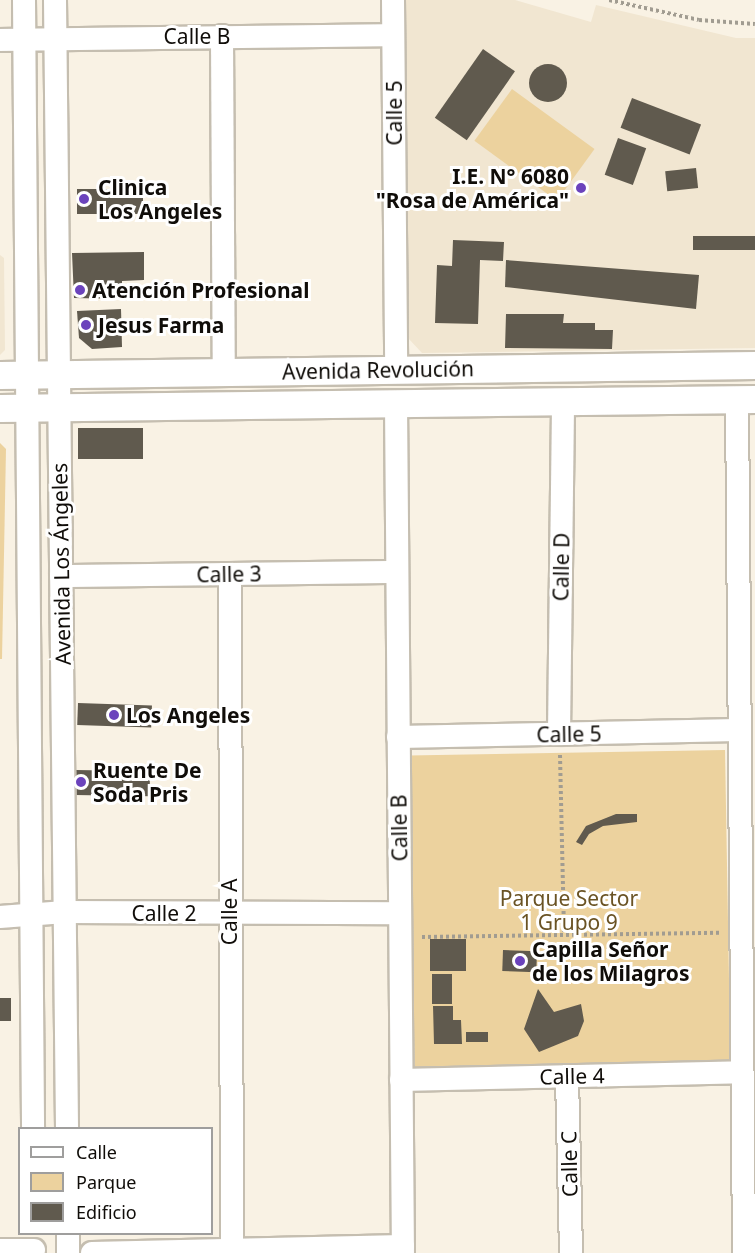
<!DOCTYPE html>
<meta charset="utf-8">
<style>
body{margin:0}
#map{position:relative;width:755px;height:1253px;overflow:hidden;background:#f9f2e4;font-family:"Noto Sans",sans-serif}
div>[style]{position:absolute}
.built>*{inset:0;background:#f1e6d1}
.green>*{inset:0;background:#ecd29e;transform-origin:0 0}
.building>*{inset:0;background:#605a4e;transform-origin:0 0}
.round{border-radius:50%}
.path>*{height:4px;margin-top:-2px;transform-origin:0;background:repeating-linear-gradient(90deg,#a19c91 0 3px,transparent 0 6px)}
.roads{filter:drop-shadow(2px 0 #c5beb0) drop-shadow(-2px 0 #c5beb0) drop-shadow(0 2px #c5beb0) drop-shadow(0 -2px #c5beb0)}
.minor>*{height:22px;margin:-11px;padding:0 11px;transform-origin:11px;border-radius:11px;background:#fff}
.major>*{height:27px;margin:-13.5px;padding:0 13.5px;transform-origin:13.5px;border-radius:13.5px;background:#fff}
.dots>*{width:16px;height:16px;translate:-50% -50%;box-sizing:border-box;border:3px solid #fff;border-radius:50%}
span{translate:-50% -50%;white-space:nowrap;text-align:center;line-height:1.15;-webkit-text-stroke:6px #fff;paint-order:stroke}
.street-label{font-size:21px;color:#100d09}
.poi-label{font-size:21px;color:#100d09;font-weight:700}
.right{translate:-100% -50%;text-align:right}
.left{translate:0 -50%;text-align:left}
.park-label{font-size:21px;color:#6a5324}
.legend{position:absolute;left:18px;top:1127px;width:195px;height:108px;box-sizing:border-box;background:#fff;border:2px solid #9f9e9d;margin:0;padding:8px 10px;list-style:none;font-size:18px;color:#100d09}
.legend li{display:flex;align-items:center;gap:12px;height:30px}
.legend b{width:30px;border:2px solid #9f9e9d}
</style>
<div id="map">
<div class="built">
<div style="clip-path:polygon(406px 0,515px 0,591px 22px,596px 5px,736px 38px,755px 38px,755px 348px,422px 353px,408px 338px)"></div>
<div style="clip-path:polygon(0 255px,4px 258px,5px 350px,0 355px)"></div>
</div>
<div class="green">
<div style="left:512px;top:89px;width:102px;height:64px;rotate:36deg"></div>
<div style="clip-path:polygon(0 443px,6px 449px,2px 659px,0 659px)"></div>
<div style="left:725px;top:750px;width:314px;height:316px;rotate:89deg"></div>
</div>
<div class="building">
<div style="left:483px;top:49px;width:39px;height:84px;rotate:35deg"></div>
<div class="round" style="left:529px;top:64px;width:38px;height:38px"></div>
<div style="left:632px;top:98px;width:74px;height:32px;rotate:21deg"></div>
<div style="left:618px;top:138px;width:30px;height:39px;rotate:20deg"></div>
<div style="left:696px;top:168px;width:20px;height:31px;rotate:84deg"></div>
<div style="left:77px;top:189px;width:66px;height:25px"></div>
<div style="left:755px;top:236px;width:14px;height:62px;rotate:90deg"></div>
<div style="clip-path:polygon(453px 240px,504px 242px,503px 261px,480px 260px,478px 324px,435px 323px,437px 265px,452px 266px)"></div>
<div style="clip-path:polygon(144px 252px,144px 280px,122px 281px,122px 299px,74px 298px,72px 253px)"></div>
<div style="clip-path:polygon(506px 260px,699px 275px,696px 309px,505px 287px)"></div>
<div style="clip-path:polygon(121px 309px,122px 347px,92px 349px,79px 338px,77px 311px)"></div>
<div style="clip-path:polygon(506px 314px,564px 314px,563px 323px,595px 323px,595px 330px,613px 330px,612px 349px,505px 348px)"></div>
<div style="left:78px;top:428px;width:65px;height:31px"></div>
<div style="left:78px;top:703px;width:74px;height:22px;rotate:2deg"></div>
<div style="left:76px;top:770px;width:74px;height:25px;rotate:1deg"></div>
<div style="clip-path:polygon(616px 814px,637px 814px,637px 822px,603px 826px,589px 834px,582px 845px,576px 842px,586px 826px)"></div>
<div style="left:466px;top:939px;width:32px;height:36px;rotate:90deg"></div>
<div style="left:503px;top:950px;width:34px;height:21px;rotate:2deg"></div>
<div style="left:432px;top:974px;width:20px;height:30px"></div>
<div style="clip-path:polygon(538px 989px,554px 1012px,581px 1004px,584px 1021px,578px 1036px,539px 1052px,524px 1029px)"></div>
<div style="left:0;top:998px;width:11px;height:23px"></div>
<div style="clip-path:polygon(433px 1006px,453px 1006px,453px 1020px,461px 1020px,462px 1044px,434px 1044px)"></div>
<div style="left:466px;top:1032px;width:22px;height:10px"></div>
</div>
<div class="path">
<div style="left:609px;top:0;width:92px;rotate:12.5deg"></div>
<div style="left:699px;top:20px;width:56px;rotate:4.1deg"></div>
<div style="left:560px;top:755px;width:180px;rotate:88.7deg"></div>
<div style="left:422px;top:937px;width:298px;rotate:-0.8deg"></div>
</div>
<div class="roads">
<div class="minor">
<div style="left:24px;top:0;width:1128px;rotate:89.54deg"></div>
<div style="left:55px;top:0;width:1128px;rotate:89.39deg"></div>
<div style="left:393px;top:0;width:370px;rotate:89.5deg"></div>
<div style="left:222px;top:36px;width:336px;rotate:89.7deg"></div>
<div style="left:0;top:40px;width:393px;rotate:-0.7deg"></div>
<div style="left:737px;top:399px;width:854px;rotate:89.53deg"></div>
<div style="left:396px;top:403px;width:850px;rotate:89.53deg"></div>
<div style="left:230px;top:574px;width:676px;rotate:89.83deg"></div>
<div style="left:61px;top:576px;width:336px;rotate:-0.7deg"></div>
<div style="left:559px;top:734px;width:333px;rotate:-89.3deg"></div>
<div style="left:398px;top:737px;width:341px;rotate:-1.2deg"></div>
<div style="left:0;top:917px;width:65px;rotate:-4.4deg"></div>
<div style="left:65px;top:912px;width:335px;rotate:0.2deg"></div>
<div style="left:567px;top:1076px;width:177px;rotate:88.7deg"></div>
<div style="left:401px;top:1080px;width:341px;rotate:-1.3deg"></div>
<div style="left:68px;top:1234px;width:19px;rotate:90deg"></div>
<div style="left:0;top:1250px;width:34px"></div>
<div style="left:92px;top:1253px;width:311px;rotate:-1.3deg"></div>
</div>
<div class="major">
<div style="left:0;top:375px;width:755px;rotate:-0.76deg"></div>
<div style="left:0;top:408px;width:755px;rotate:-0.68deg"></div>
</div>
</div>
<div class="dots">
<div style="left:581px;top:188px;background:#6b43bc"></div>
<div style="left:84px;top:199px;background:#6b43bc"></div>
<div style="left:80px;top:290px;background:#6b43bc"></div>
<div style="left:86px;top:325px;background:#6b43bc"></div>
<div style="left:114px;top:715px;background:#6b43bc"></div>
<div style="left:81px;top:782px;background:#6b43bc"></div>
<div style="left:520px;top:961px;background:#6b43bc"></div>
</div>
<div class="street-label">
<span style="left:197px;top:36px">Calle B</span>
<span style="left:394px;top:113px;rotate:-90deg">Calle 5</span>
<span style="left:378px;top:370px;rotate:-1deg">Avenida Revolución</span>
<span style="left:61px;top:564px;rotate:-91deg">Avenida Los Ángeles</span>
<span style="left:561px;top:567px;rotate:-89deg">Calle D</span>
<span style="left:229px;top:574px;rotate:-1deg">Calle 3</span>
<span style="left:569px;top:734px;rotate:-1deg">Calle 5</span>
<span style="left:399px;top:828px;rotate:-91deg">Calle B</span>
<span style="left:229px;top:912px;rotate:-90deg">Calle A</span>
<span style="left:164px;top:913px">Calle 2</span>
<span style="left:572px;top:1076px;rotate:-1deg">Calle 4</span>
<span style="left:569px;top:1164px;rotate:-91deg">Calle C</span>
</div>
<div class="poi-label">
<span class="right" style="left:569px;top:188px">I.E. N° 6080<br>"Rosa de América"</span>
<span class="left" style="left:98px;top:199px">Clinica<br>Los Angeles</span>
<span class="left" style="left:92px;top:290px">Atención Profesional</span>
<span class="left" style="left:98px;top:325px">Jesus Farma</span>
<span class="left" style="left:126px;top:715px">Los Angeles</span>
<span class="left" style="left:93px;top:782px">Ruente De<br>Soda Pris</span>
<span class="left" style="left:532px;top:961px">Capilla Señor<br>de los Milagros</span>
</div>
<div class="park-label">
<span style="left:569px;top:910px">Parque Sector<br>1 Grupo 9</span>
</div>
<ul class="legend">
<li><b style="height:8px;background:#fff"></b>Calle</li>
<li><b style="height:16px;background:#ecd29e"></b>Parque</li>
<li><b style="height:16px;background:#605a4e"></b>Edificio</li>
</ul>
</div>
